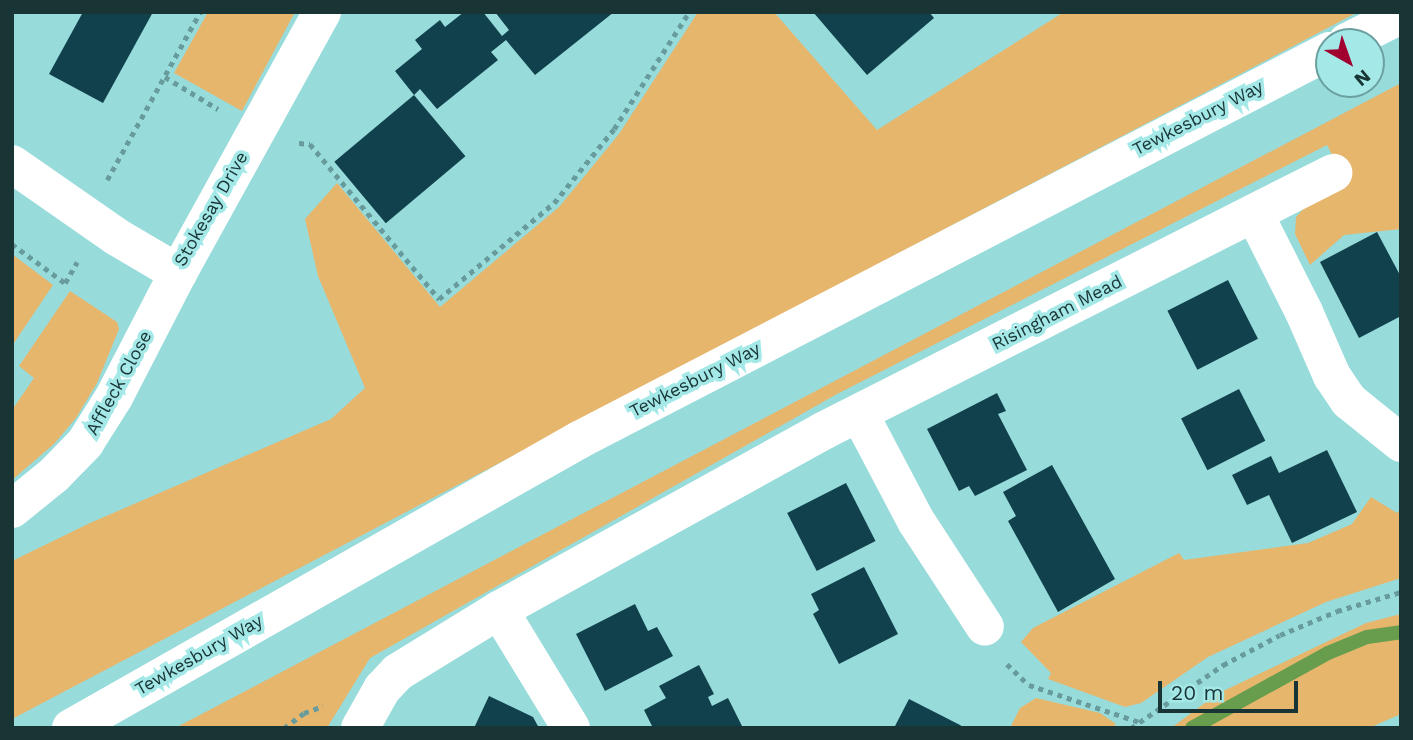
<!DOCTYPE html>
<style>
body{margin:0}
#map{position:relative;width:1413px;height:740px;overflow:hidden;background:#98dbdb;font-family:"Work Sans",sans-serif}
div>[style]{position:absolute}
.green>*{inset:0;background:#e6b66d}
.stream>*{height:14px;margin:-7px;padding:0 7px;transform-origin:7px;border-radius:7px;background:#679d4d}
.building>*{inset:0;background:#10414c;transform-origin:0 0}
.path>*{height:4.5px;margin-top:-2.25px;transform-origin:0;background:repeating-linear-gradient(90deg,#689b9c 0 5px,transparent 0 10px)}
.street>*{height:38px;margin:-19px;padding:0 19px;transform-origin:19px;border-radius:19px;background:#fff}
.secondary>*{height:38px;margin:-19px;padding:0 19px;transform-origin:19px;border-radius:19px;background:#fff}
span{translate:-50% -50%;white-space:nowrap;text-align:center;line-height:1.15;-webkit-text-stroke:7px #a4e8e8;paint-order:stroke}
.street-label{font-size:18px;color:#193435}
.frame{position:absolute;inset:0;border:14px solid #193435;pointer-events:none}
.north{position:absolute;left:1315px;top:28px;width:70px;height:70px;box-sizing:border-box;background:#a4e8e8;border:2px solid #6ca0a0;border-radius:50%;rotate:140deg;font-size:19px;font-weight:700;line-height:28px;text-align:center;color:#193435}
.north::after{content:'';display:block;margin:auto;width:24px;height:32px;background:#a20230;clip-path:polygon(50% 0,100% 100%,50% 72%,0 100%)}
.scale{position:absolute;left:1158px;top:681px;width:140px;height:32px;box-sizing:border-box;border:4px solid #193435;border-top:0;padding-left:9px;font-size:21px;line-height:24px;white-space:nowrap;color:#193435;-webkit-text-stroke:5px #a4e8e8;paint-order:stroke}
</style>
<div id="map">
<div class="green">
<div style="clip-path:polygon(208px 12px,295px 12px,242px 111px,174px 73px)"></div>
<div style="clip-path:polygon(698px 12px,774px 12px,877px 130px,1064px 12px,1358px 12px,12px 719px,12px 561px,90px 523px,331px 419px,365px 388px,318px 276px,305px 219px,337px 183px,440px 307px,559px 207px,619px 134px)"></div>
<div style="clip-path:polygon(1401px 83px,1401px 229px,1344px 235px,1310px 265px,1295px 234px,1296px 217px,1307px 205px,1347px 184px,1327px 145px,837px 394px,370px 658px,327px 728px,175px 728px)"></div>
<div style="clip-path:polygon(12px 254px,53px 285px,12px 346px)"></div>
<div style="clip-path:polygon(70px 291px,117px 322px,119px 329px,97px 383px,76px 418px,54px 444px,12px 480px,12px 410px,34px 378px,19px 366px)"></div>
<div style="clip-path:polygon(1371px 497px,1397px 513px,1401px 509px,1401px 578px,1326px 602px,1208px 657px,1141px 703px,1125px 707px,1048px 679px,1051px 673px,1021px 642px,1033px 628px,1179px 553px,1184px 560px,1308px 543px,1352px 524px)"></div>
<div style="clip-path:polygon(1401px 614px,1401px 714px,1369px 728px,1171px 728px,1217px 694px,1366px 623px)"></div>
<div style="clip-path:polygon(1036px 698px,1100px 713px,1116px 724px,1113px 728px,1010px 728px,1020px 708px)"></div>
</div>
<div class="stream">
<div style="left:1192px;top:728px;width:155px;rotate:-28.9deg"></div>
<div style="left:1328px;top:653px;width:42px;rotate:-22.3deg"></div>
<div style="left:1367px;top:637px;width:34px;rotate:-8deg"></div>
</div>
<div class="building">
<div style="clip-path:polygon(83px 12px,153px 12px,103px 103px,49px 74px)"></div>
<div style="clip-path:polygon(464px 12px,483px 12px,502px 36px,509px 30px,495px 12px,614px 12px,535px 75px,506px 40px,491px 52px,498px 60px,437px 109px,420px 89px,414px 95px,395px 71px,422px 49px,415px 40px,440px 20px,445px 27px)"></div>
<div style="clip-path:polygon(813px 12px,929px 12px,934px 18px,867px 75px)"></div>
<div style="left:414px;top:95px;width:80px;height:104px;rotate:50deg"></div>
<div style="clip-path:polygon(1377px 232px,1401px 277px,1401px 316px,1359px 338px,1320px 262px)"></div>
<div style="left:1228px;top:280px;width:66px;height:68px;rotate:63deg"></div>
<div style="left:1239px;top:389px;width:58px;height:65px;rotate:63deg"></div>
<div style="clip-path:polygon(997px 393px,1006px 411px,998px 414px,1027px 470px,975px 496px,969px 486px,959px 491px,927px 429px)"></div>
<div style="clip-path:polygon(1327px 450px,1357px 512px,1292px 543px,1269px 495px,1247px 505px,1232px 475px,1271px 456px,1279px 473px)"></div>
<div style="clip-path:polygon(1052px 465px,1115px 579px,1058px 612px,1008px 521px,1016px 516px,1003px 492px)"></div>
<div style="left:846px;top:483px;width:65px;height:66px;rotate:63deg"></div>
<div style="clip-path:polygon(864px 567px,898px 634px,839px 664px,813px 614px,819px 610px,811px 594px)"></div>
<div style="clip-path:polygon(635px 604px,648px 631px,657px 627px,673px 656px,605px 691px,576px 634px)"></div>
<div style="clip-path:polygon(699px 665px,714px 694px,708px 697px,712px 706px,728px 698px,743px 728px,653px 728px,644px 710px,666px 698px,659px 686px)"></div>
<div style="clip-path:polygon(489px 696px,533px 717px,539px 728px,474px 728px)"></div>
<div style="clip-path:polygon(909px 699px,960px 725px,964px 728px,894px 728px)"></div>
</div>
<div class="path">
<div style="left:165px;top:77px;width:62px;rotate:31.1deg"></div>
<div style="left:299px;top:143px;width:11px;rotate:5deg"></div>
<div style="left:310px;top:144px;width:202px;rotate:50.2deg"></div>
<div style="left:439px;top:299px;width:150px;rotate:-39.9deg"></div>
<div style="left:554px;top:203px;width:95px;rotate:-51deg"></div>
<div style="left:614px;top:129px;width:139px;rotate:-57.3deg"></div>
<div style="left:107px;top:180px;width:192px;rotate:-61deg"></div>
<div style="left:12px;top:244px;width:66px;rotate:36.3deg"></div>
<div style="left:65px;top:283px;width:24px;rotate:-60deg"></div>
<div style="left:1007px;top:664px;width:30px;rotate:44deg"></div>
<div style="left:1029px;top:685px;width:116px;rotate:18.6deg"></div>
<div style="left:284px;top:728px;width:25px;rotate:-37deg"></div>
<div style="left:304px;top:713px;width:20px;rotate:-20deg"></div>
<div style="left:1131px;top:728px;width:112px;rotate:-34.4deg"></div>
<div style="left:1223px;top:665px;width:64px;rotate:-27.8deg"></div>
<div style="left:1280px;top:635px;width:62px;rotate:-22.8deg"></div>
<div style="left:1337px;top:611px;width:67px;rotate:-16.5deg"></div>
</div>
<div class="street">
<div style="left:12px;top:164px;width:128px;rotate:34.8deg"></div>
<div style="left:117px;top:237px;width:71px;rotate:30.5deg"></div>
<div style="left:1254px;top:213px;width:111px;rotate:63.2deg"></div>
<div style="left:1304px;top:312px;width:70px;rotate:66.4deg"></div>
<div style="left:1332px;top:376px;width:30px;rotate:56deg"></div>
<div style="left:1349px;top:401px;width:67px;rotate:38.9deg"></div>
<div style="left:859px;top:413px;width:122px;rotate:62.2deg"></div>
<div style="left:916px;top:521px;width:126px;rotate:56.9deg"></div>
<div style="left:12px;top:509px;width:54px;rotate:-39deg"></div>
<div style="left:54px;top:475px;width:45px;rotate:-45.9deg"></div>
<div style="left:85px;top:443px;width:54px;rotate:-57.8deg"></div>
<div style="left:114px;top:397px;width:140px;rotate:-62.7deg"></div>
<div style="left:178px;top:273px;width:298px;rotate:-61.1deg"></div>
<div style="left:499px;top:610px;width:138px;rotate:58.6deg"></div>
<div style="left:360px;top:728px;width:45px;rotate:-60.6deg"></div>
<div style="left:382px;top:689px;width:23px;rotate:-47deg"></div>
<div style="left:398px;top:672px;width:119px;rotate:-31.5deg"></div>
<div style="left:499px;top:610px;width:370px;rotate:-28.9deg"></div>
<div style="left:823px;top:431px;width:572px;rotate:-26.83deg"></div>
</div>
<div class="secondary">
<div style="left:1347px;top:42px;width:60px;rotate:-26.6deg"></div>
<div style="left:71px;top:728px;width:584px;rotate:-29.55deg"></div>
<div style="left:579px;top:440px;width:845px;rotate:-27.41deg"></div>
</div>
<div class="street-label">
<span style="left:1198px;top:118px;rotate:-27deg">Tewkesbury Way</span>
<span style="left:211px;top:209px;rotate:-60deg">Stokesay Drive</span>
<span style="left:1057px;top:313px;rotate:-27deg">Risingham Mead</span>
<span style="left:695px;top:380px;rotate:-27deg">Tewkesbury Way</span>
<span style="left:119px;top:383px;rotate:-61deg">Affleck Close</span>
<span style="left:199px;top:655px;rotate:-30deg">Tewkesbury Way</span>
</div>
<div class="frame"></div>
<div class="north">N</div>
<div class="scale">20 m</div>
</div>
